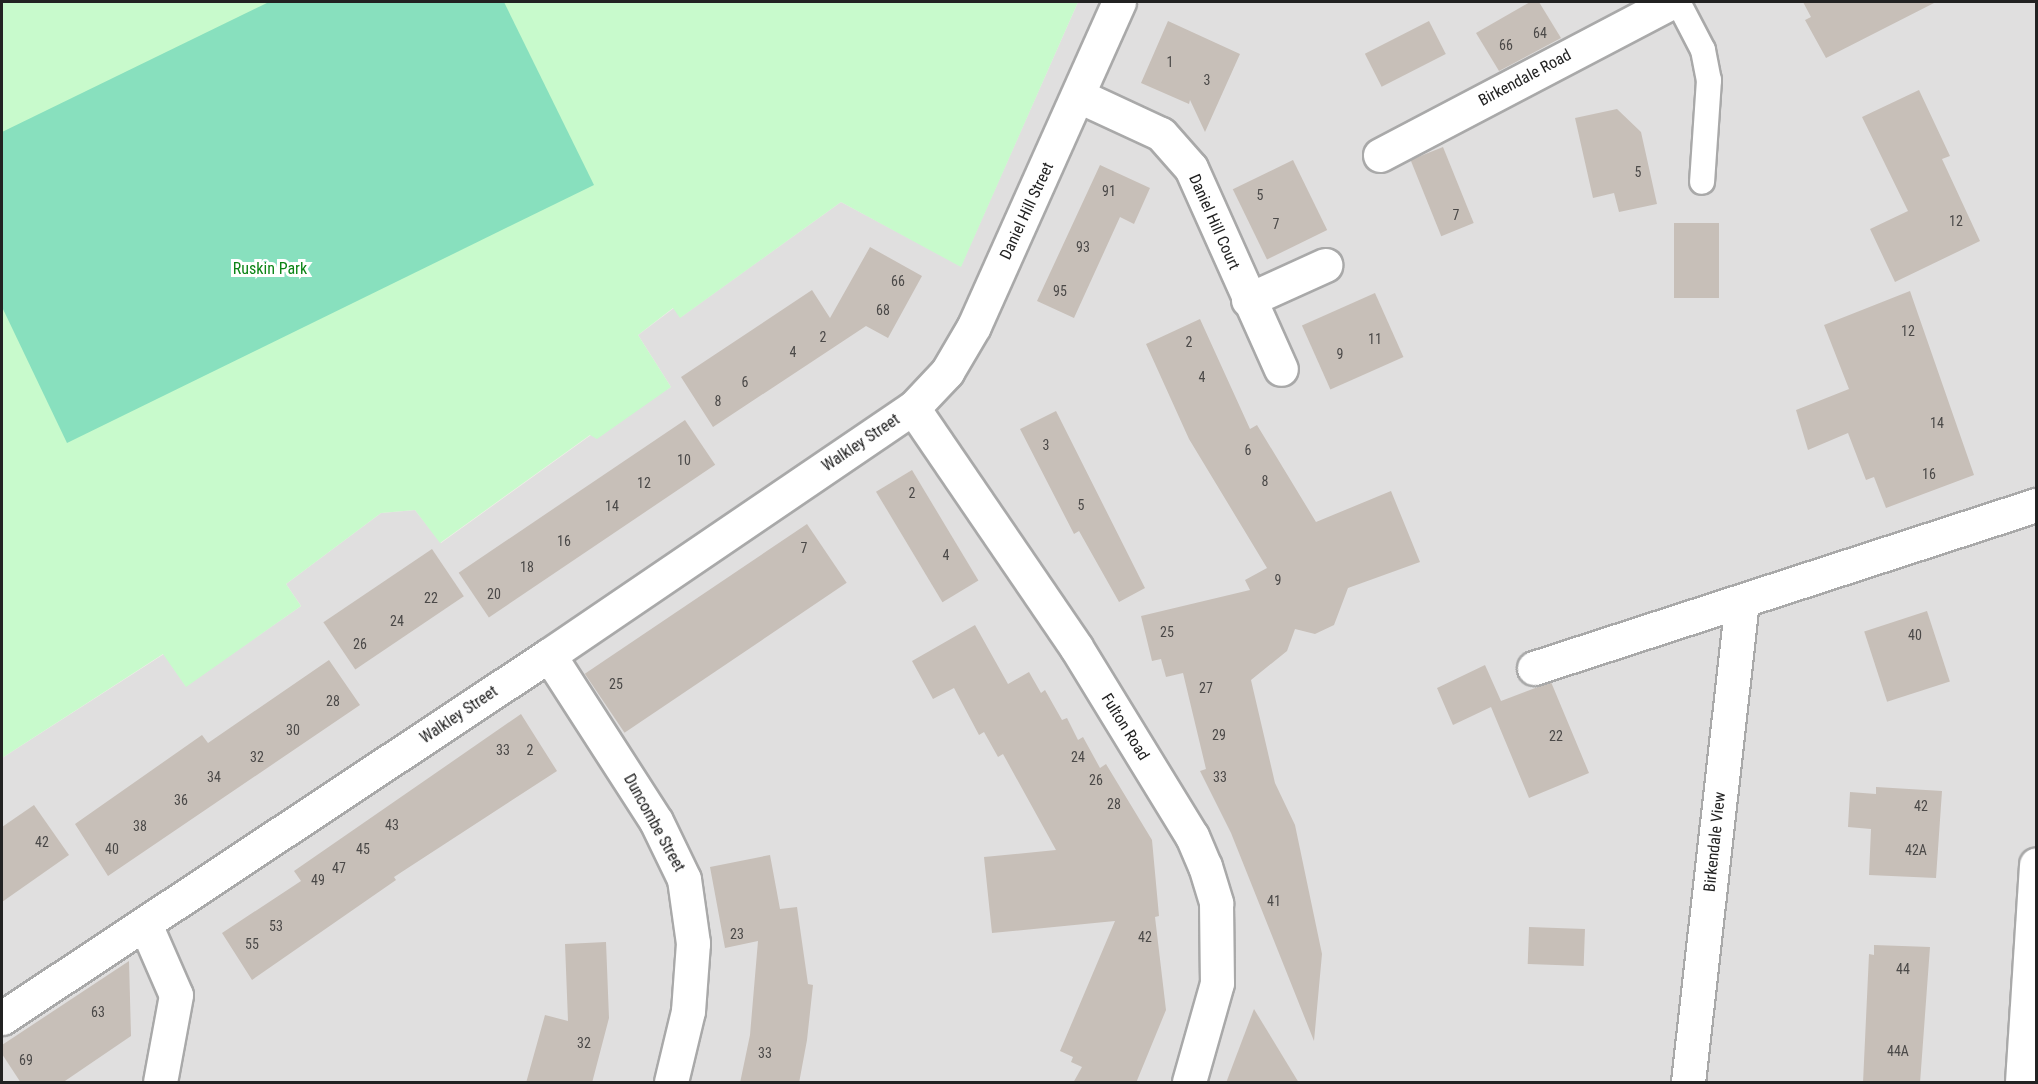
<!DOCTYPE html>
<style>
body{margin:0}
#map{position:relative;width:2038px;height:1084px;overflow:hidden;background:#f2efe9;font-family:"Roboto Condensed",sans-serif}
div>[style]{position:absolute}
.residential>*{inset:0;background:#e0dfdf}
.park>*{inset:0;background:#c8facc}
.pitch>*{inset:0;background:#88e0be}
.building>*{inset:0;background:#c7bfb8;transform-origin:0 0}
.roads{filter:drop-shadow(2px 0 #a9a9a9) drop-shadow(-2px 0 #a9a9a9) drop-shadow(0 2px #a9a9a9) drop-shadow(0 -2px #a9a9a9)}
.lane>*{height:24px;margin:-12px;padding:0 12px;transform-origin:12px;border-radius:12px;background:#fff}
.street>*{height:33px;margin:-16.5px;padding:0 16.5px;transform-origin:16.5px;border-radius:16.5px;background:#fff}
span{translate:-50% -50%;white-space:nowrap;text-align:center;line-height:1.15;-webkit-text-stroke:6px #fff;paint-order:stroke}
.number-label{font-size:14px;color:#4b4948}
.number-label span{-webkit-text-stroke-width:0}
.street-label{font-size:16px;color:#222}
.park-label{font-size:16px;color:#0c8416}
.frame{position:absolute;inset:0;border:3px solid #222;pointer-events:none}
</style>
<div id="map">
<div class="residential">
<div style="clip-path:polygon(1078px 2px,2036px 2px,2036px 1082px,2px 1082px,2px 758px,164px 654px,186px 686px,301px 606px,286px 584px,381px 513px,415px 510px,441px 543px,591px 435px,671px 387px,638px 335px,674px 308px,681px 317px,841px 202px,961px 266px)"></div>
</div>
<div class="park">
<div style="clip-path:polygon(2px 2px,1078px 2px,961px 267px,841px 202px,680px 318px,673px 308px,638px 335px,671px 387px,597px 439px,590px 435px,440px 543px,415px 510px,381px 513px,286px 584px,301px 606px,186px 687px,163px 654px,2px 758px)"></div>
</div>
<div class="pitch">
<div style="clip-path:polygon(269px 2px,504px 2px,594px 185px,67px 443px,2px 307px,2px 132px)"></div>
</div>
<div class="building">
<div style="clip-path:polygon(1530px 2px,1539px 2px,1561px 38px,1499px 71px,1476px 33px)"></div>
<div style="clip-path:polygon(1803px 2px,1936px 2px,1826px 58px,1805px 20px,1811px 17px)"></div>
<div style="clip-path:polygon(1168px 21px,1240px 54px,1205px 132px,1190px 100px,1189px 104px,1141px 83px)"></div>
<div style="left:1429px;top:21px;width:37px;height:72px;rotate:63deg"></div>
<div style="clip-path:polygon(1919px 90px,1950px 156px,1942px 159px,1980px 241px,1895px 282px,1870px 229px,1908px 211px,1862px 117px)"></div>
<div style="clip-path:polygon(1617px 109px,1641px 132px,1657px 204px,1619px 212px,1614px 193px,1593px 198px,1575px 118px)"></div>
<div style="left:1443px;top:147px;width:82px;height:35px;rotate:68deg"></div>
<div style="left:1293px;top:160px;width:78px;height:67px;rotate:64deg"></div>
<div style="clip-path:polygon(1100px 165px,1150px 188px,1134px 224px,1120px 217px,1074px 318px,1037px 301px)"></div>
<div style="left:1674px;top:223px;width:45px;height:75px"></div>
<div style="clip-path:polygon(870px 247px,922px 276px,888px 338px,866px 326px,713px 427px,681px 377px,812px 290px,830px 318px)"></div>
<div style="clip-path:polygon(1910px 291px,1974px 475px,1886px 508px,1874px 477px,1866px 480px,1848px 433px,1808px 450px,1796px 410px,1849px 389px,1824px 325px)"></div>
<div style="left:1375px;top:293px;width:70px;height:80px;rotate:66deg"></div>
<div style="clip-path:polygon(1200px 319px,1250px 429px,1257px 425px,1316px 522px,1391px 491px,1420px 562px,1348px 588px,1334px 625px,1315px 634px,1295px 629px,1287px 651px,1251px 680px,1275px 783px,1295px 825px,1322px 954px,1314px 1041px,1231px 833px,1200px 771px,1206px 769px,1183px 673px,1166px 677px,1161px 659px,1152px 661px,1141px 616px,1250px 590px,1245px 580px,1267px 568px,1189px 439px,1146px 344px)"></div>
<div style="clip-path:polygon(1056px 411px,1145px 588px,1119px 602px,1079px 531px,1074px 534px,1020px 429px)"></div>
<div style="left:685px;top:420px;width:54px;height:273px;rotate:56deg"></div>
<div style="left:912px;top:470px;width:129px;height:42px;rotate:59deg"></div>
<div style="left:807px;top:524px;width:71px;height:268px;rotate:56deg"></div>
<div style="left:432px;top:549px;width:57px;height:131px;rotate:56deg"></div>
<div style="left:1927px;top:611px;width:74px;height:66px;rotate:72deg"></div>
<div style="clip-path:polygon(975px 625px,1008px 684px,1029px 672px,1041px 693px,1045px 690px,1062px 720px,1067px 718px,1078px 740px,1083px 737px,1100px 768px,1106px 764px,1152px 840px,1159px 916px,1155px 917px,1166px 1010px,1136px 1083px,1073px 1083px,1082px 1067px,1071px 1062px,1073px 1057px,1060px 1051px,1115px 921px,992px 933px,984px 857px,1056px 850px,1003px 754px,998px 757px,984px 732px,979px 735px,954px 688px,933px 699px,912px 661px)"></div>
<div style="clip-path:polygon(329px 660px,360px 705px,108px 876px,75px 824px,202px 735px,208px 743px)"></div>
<div style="clip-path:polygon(1485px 665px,1501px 701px,1551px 682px,1589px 773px,1529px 798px,1491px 707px,1453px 725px,1437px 688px)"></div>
<div style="clip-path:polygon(521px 714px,557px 771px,394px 877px,396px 880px,252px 980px,222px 933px,301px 881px,294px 871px)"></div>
<div style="clip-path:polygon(1876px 787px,1942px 791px,1936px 878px,1869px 875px,1871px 829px,1848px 827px,1850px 792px,1876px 794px)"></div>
<div style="clip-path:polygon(34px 805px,69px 855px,2px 902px,2px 827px)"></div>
<div style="clip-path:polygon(770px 855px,780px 909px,797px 907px,808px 984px,813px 985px,807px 1040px,799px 1083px,740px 1083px,750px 1035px,758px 941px,725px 948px,710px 867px)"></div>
<div style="left:1529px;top:927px;width:56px;height:37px;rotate:2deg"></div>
<div style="clip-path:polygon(606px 942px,609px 1018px,592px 1083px,526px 1083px,545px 1015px,568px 1021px,565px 944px)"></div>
<div style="clip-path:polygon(1874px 945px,1930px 947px,1920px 1083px,1863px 1083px,1869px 954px,1874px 955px)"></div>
<div style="clip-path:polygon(129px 961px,131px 1036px,62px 1083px,21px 1083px,2px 1054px,2px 1045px)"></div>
<div style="clip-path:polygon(1254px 1009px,1299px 1083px,1226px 1083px)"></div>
</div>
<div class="roads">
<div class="lane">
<div style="left:1678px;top:2px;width:54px;rotate:62.5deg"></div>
<div style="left:1703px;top:50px;width:31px;rotate:79deg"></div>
<div style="left:1709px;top:80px;width:102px;rotate:93.9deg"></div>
</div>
<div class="street">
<div style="left:1079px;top:96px;width:90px;rotate:24.9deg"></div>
<div style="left:1161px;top:134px;width:45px;rotate:48.6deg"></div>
<div style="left:1191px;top:168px;width:220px;rotate:65.9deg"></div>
<div style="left:1380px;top:155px;width:329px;rotate:-27.7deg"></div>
<div style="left:1248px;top:300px;width:85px;rotate:-24.4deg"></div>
<div style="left:913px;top:408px;width:289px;rotate:55.7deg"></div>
<div style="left:1076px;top:647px;width:222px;rotate:58.5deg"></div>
<div style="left:1192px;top:836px;width:33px;rotate:67deg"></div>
<div style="left:1205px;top:866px;width:39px;rotate:73deg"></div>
<div style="left:1216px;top:903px;width:80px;rotate:89.3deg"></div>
<div style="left:1217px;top:983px;width:103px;rotate:105.8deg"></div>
<div style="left:549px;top:655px;width:197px;rotate:57.2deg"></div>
<div style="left:656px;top:821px;width:64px;rotate:64.2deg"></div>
<div style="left:684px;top:879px;width:65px;rotate:82deg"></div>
<div style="left:693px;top:943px;width:68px;rotate:94.2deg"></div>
<div style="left:688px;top:1011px;width:73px;rotate:103.5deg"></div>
<div style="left:1534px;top:668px;width:528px;rotate:-17.99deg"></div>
<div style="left:145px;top:924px;width:77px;rotate:66.4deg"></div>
<div style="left:176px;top:995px;width:88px;rotate:100.4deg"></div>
<div style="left:2px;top:1018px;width:656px;rotate:-33.57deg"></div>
<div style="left:549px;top:655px;width:440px;rotate:-34.2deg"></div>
<div style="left:913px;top:408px;width:50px;rotate:-46.6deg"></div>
<div style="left:947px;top:372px;width:53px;rotate:-59.6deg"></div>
<div style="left:974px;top:326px;width:355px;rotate:-65.9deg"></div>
<div style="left:1688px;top:1082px;width:484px;rotate:-83.6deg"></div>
<div style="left:2022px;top:1082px;width:218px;rotate:-86.3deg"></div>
</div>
</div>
<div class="number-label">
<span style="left:1540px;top:33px">64</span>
<span style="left:1506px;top:45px">66</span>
<span style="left:1170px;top:62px">1</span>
<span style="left:1207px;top:80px">3</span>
<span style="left:1638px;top:172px">5</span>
<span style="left:1109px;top:191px">91</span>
<span style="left:1260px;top:195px">5</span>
<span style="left:1456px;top:215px">7</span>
<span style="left:1956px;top:221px">12</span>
<span style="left:1276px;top:224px">7</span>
<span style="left:1083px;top:247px">93</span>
<span style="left:898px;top:281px">66</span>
<span style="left:1060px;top:291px">95</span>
<span style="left:883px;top:310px">68</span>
<span style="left:1908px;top:331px">12</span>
<span style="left:823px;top:337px">2</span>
<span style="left:1375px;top:339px">11</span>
<span style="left:1189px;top:342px">2</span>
<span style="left:793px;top:352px">4</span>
<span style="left:1340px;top:354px">9</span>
<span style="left:1202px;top:377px">4</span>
<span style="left:745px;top:382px">6</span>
<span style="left:718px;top:401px">8</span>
<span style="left:1937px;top:423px">14</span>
<span style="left:1046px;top:445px">3</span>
<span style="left:1248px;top:450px">6</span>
<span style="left:684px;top:460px">10</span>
<span style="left:1929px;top:474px">16</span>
<span style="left:1265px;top:481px">8</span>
<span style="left:644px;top:483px">12</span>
<span style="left:912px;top:493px">2</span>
<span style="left:1081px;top:505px">5</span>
<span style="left:612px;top:506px">14</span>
<span style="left:564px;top:541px">16</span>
<span style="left:804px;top:548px">7</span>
<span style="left:946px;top:555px">4</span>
<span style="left:527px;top:567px">18</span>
<span style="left:1278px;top:580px">9</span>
<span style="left:494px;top:594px">20</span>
<span style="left:431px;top:598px">22</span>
<span style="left:397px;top:621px">24</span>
<span style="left:1167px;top:632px">25</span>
<span style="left:1915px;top:635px">40</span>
<span style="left:360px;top:644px">26</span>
<span style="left:616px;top:684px">25</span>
<span style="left:1206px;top:688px">27</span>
<span style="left:333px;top:701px">28</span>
<span style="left:293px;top:730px">30</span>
<span style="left:1219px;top:735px">29</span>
<span style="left:1556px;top:736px">22</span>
<span style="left:503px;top:750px">33</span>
<span style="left:530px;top:750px">2</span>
<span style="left:257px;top:757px">32</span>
<span style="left:1078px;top:757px">24</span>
<span style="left:214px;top:777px">34</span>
<span style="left:1220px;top:777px">33</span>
<span style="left:1096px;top:780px">26</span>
<span style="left:181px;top:800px">36</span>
<span style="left:1114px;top:804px">28</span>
<span style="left:1921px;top:806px">42</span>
<span style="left:392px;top:825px">43</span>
<span style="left:140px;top:826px">38</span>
<span style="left:42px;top:842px">42</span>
<span style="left:112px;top:849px">40</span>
<span style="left:363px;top:849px">45</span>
<span style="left:1916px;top:850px">42A</span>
<span style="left:339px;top:868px">47</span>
<span style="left:318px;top:880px">49</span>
<span style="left:1274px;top:901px">41</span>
<span style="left:276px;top:926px">53</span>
<span style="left:737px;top:934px">23</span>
<span style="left:1145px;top:937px">42</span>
<span style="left:252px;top:944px">55</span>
<span style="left:1903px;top:969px">44</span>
<span style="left:98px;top:1012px">63</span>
<span style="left:584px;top:1043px">32</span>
<span style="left:1898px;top:1051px">44A</span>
<span style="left:765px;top:1053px">33</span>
<span style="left:26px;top:1060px">69</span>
</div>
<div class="street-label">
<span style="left:1525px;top:78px;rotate:-28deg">Birkendale Road</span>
<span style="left:1027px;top:211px;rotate:-65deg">Daniel Hill Street</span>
<span style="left:1214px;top:222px;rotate:66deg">Daniel Hill Court</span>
<span style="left:861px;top:443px;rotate:-34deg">Walkley Street</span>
<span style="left:459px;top:715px;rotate:-34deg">Walkley Street</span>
<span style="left:1125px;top:727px;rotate:58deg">Fulton Road</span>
<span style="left:654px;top:823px;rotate:61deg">Duncombe Street</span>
<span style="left:1715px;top:842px;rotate:-84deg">Birkendale View</span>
</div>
<div class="park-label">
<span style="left:270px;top:269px">Ruskin Park</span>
</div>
<div class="frame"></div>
</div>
